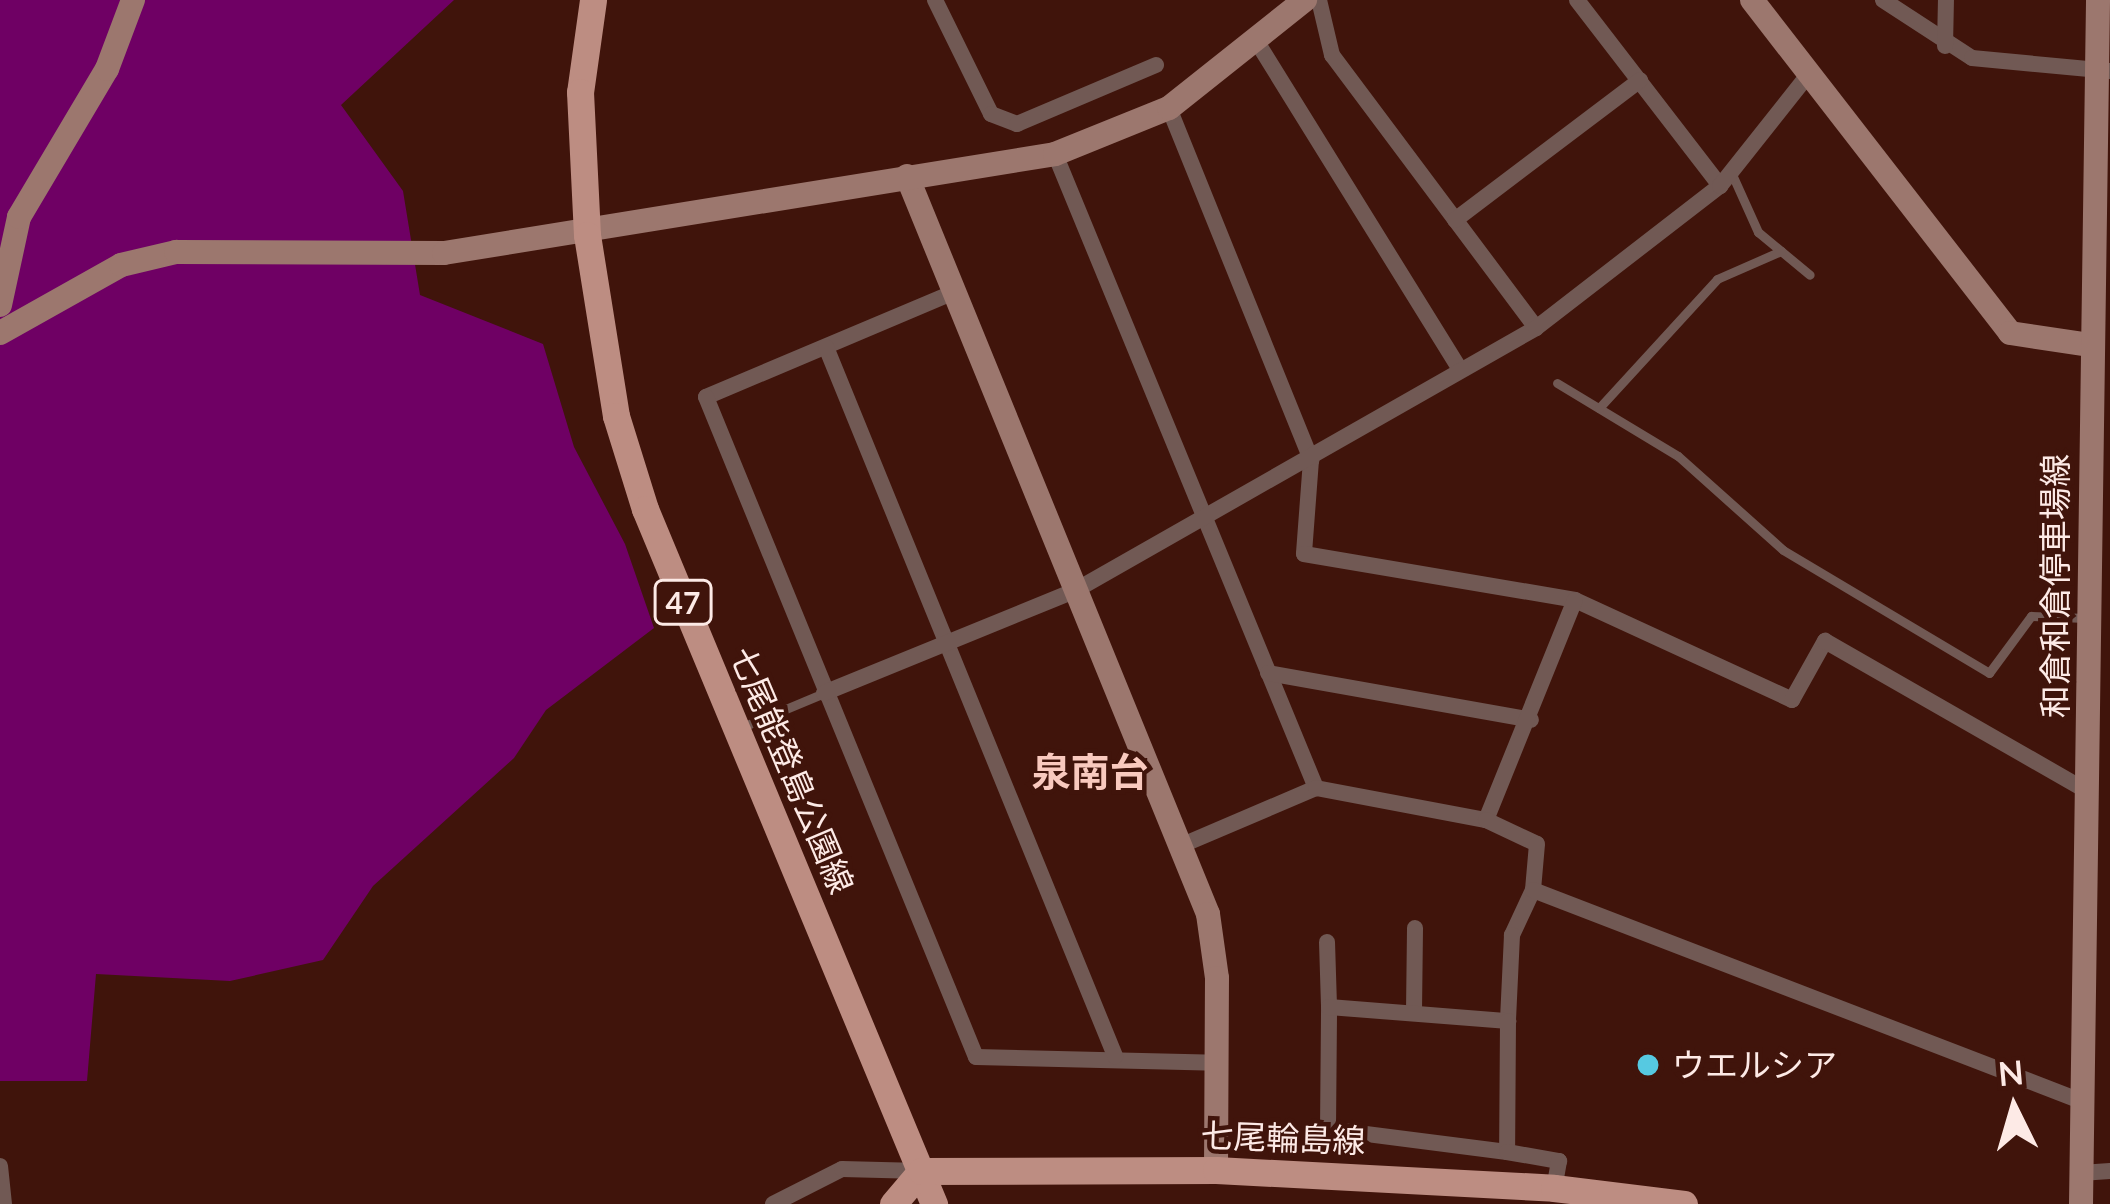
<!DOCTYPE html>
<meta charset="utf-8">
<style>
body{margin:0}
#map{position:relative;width:2110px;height:1204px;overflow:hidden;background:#40140b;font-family:Lato,"Noto Sans JP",sans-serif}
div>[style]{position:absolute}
.green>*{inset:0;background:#6f0064}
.lane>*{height:9px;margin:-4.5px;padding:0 4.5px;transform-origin:4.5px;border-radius:4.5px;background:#715954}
.street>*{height:16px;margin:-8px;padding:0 8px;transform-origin:8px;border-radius:8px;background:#715954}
.secondary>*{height:24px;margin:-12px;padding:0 12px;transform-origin:12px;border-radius:12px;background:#9c776e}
.primary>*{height:27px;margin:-13.5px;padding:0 13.5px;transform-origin:13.5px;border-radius:13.5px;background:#bd8d82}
.dots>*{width:33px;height:33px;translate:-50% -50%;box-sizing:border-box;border:6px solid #40140b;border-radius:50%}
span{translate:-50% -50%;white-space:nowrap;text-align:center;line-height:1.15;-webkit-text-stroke:9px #40140b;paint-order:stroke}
.shield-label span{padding:3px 9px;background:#40140b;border:3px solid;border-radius:9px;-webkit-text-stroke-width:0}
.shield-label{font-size:30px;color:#fdeae6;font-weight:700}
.street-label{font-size:33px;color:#fdeae6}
.poi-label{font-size:33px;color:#fdeae6}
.left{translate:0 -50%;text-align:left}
.quarter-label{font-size:39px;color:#f9c9be;font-weight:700}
.north{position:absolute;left:1954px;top:1048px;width:120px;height:120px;-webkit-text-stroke:9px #40140b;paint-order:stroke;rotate:355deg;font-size:33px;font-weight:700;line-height:48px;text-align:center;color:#fdeae6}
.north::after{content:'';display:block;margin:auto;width:42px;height:54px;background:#fdeae6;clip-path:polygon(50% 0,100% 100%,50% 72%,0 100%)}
</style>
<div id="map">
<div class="green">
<div style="clip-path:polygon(0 0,454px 0,341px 105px,403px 191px,420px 295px,543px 344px,574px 447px,625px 544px,654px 628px,546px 710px,514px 758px,373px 886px,323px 960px,230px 981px,96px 974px,87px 1081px,0 1081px)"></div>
</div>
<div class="lane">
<div style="left:1731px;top:172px;width:66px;rotate:65.8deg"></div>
<div style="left:1758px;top:232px;width:67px;rotate:39.6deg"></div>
<div style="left:1557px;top:383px;width:141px;rotate:31.1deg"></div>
<div style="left:1678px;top:456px;width:141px;rotate:41.8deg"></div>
<div style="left:1783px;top:550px;width:240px;rotate:30.8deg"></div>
<div style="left:1989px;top:673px;width:71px;rotate:-53.6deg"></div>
<div style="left:2031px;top:616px;width:55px;rotate:2.1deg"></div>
<div style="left:1599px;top:408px;width:175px;rotate:-47.5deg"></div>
<div style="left:1717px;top:279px;width:70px;rotate:-23.6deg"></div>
<div style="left:740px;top:728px;width:91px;rotate:-22.6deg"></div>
</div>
<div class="street">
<div style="left:935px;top:0;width:127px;rotate:63.8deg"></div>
<div style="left:991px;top:114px;width:28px;rotate:21deg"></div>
<div style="left:1017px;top:124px;width:151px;rotate:-23deg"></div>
<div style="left:1319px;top:0;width:57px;rotate:76.7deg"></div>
<div style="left:1332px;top:55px;width:341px;rotate:53.2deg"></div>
<div style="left:1577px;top:0;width:235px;rotate:52.4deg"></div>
<div style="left:1883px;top:0;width:106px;rotate:33.1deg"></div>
<div style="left:1972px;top:58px;width:139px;rotate:5.4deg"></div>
<div style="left:1257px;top:42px;width:385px;rotate:58.2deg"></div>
<div style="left:1945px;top:46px;width:46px;rotate:-88.8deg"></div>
<div style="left:1169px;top:108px;width:380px;rotate:68deg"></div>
<div style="left:1311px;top:460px;width:94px;rotate:94.3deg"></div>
<div style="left:1304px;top:554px;width:275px;rotate:9.6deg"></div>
<div style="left:1575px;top:600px;width:239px;rotate:24.7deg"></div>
<div style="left:1792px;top:700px;width:68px;rotate:-60.8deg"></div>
<div style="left:1825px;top:641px;width:302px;rotate:29.8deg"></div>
<div style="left:1055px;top:154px;width:686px;rotate:67.62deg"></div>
<div style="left:1455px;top:220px;width:232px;rotate:-37.1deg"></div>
<div style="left:952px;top:293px;width:267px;rotate:157.1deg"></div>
<div style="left:706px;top:397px;width:713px;rotate:67.75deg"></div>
<div style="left:976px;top:1057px;width:240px;rotate:1.4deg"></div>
<div style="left:826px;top:347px;width:766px;rotate:67.82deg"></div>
<div style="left:1268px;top:673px;width:267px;rotate:10.1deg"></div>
<div style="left:824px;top:693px;width:272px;rotate:-22.2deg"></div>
<div style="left:1076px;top:590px;width:529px;rotate:-29.66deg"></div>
<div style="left:1536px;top:328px;width:232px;rotate:-37.7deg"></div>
<div style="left:1720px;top:186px;width:142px;rotate:-51.6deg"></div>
<div style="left:1486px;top:820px;width:237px;rotate:-68deg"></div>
<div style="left:1180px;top:846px;width:148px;rotate:-23.1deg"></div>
<div style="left:1316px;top:788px;width:173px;rotate:10.7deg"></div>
<div style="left:1486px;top:820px;width:56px;rotate:25.2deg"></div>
<div style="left:1537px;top:844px;width:46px;rotate:95deg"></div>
<div style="left:1533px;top:890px;width:50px;rotate:115deg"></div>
<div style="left:1512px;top:935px;width:86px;rotate:92.7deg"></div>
<div style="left:1533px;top:890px;width:587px;rotate:21.06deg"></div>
<div style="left:1327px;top:942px;width:65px;rotate:88.2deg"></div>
<div style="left:1414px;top:1011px;width:83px;rotate:-89.3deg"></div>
<div style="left:1507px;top:1152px;width:180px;rotate:-172.7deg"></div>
<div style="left:1328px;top:1129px;width:122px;rotate:-89.5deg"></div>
<div style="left:1329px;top:1007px;width:180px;rotate:4.5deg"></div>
<div style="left:1508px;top:1021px;width:131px;rotate:90.4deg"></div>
<div style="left:1507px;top:1152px;width:53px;rotate:9.8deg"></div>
<div style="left:1559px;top:1161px;width:27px;rotate:100deg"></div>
<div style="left:0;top:1166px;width:38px;rotate:84deg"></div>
<div style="left:2081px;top:1173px;width:29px;rotate:-4deg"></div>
<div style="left:773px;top:1204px;width:77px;rotate:-26.9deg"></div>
<div style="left:842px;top:1169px;width:79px;rotate:1.5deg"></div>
</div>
<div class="secondary">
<div style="left:1752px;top:0;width:421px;rotate:52.2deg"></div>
<div style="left:2010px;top:333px;width:80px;rotate:8.6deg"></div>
<div style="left:907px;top:176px;width:797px;rotate:67.81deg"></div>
<div style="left:1208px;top:914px;width:65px;rotate:82deg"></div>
<div style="left:1217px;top:978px;width:192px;rotate:90.3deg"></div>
<div style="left:0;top:305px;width:90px;rotate:-77.8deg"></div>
<div style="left:19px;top:217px;width:172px;rotate:-59.3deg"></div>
<div style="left:107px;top:69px;width:74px;rotate:-69.4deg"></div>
<div style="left:0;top:333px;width:139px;rotate:-29.3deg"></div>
<div style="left:121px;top:265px;width:57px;rotate:-13.3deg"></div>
<div style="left:176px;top:252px;width:268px;rotate:0.2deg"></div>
<div style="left:444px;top:253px;width:619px;rotate:-9.2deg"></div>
<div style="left:1055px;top:154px;width:123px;rotate:-22deg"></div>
<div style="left:1169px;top:108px;width:174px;rotate:-38.5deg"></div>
<div style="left:2081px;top:1204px;width:1204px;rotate:-89.19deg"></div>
</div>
<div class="primary">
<div style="left:593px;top:0;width:93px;rotate:98deg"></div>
<div style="left:580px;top:92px;width:143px;rotate:87.2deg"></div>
<div style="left:587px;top:235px;width:183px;rotate:80.9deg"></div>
<div style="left:616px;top:416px;width:97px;rotate:72.7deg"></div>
<div style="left:645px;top:509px;width:753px;rotate:67.42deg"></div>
<div style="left:893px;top:1204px;width:43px;rotate:-49.7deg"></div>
<div style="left:921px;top:1171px;width:295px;rotate:-0.2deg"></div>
<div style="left:1216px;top:1170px;width:338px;rotate:3deg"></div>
<div style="left:1554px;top:1188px;width:131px;rotate:7deg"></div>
</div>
<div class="dots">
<div style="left:1648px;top:1065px;background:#56c9e1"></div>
</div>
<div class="shield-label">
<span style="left:683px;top:602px">47</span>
</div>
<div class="street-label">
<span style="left:2055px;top:586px;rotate:-90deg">和倉和倉停車場線</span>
<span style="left:792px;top:770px;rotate:67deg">七尾能登島公園線</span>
<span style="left:1283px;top:1138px;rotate:2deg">七尾輪島線</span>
</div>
<div class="poi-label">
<span class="left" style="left:1672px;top:1065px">ウエルシア</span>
</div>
<div class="quarter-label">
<span style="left:1090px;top:771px">泉南台</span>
</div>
<div class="north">N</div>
</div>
